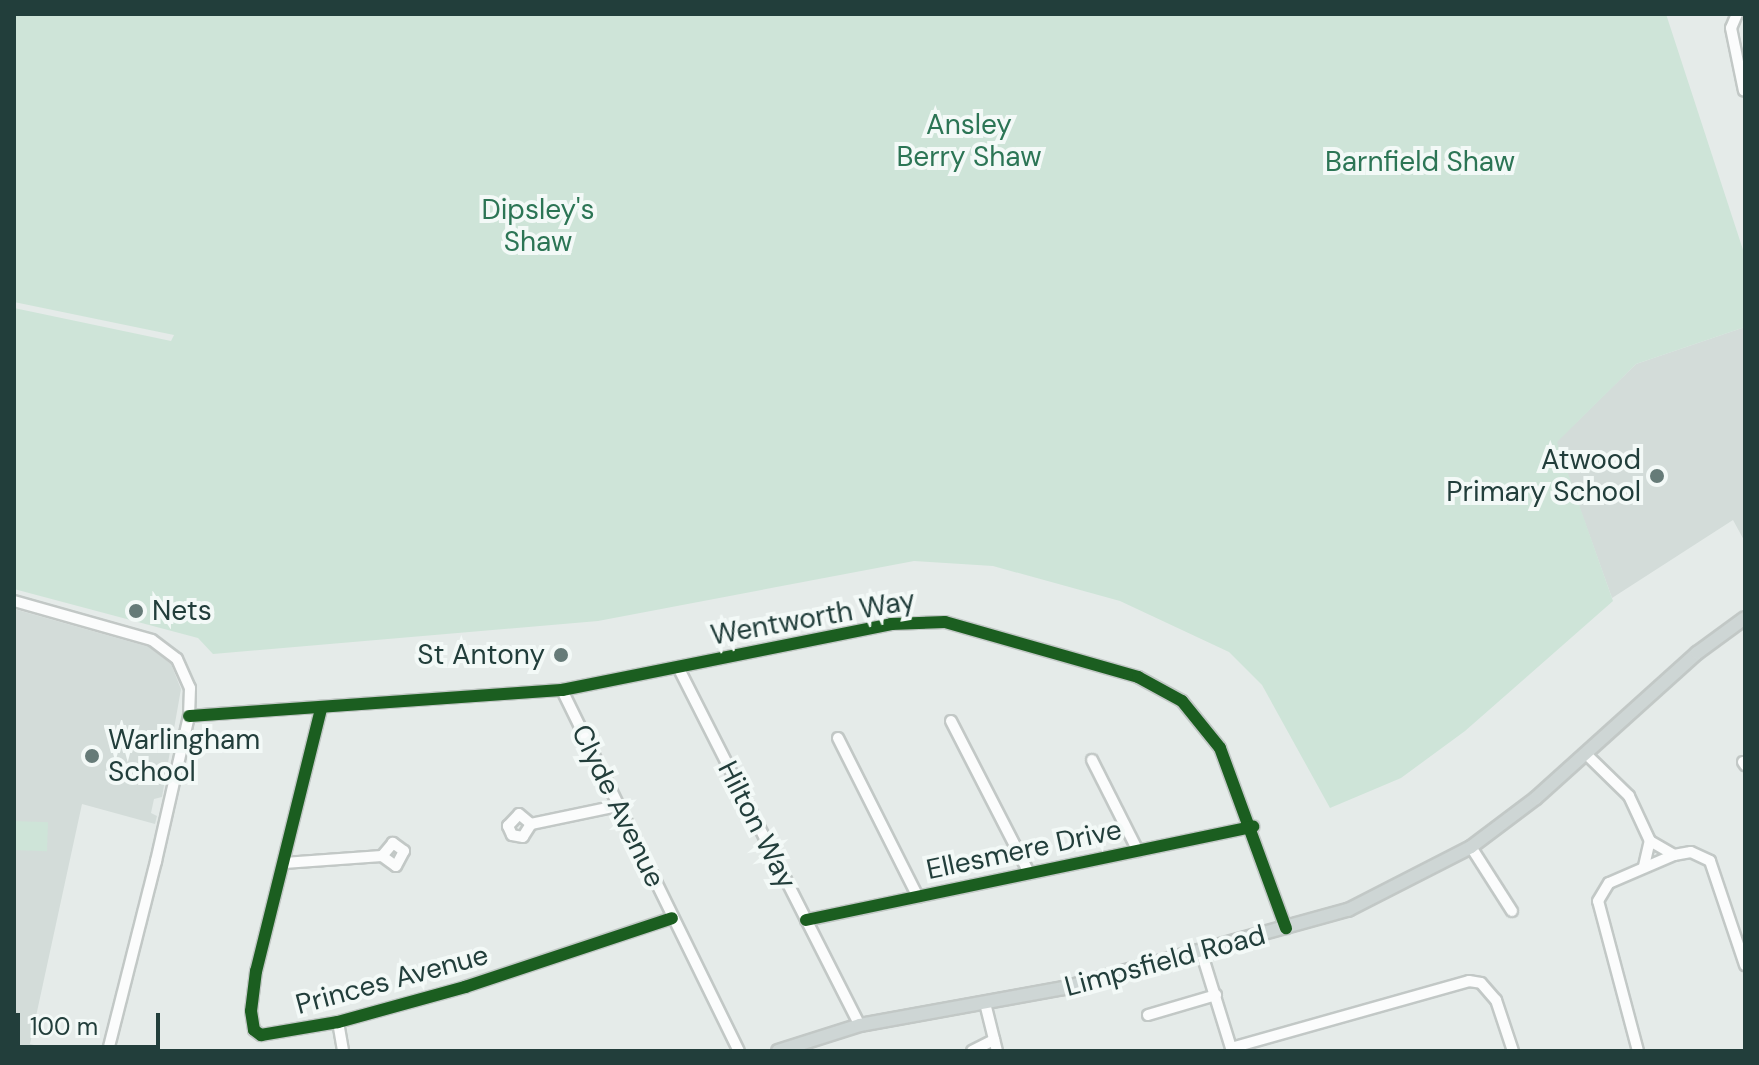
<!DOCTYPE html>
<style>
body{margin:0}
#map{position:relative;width:1759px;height:1065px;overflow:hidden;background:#e5ebe9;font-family:"DM Sans",sans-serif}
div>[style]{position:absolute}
.built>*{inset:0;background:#d3dcd9}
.green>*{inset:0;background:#cee4d8;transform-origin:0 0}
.roads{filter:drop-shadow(2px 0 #c2c8c6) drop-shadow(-2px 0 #c2c8c6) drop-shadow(0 2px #c2c8c6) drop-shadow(0 -2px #c2c8c6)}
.minor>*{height:10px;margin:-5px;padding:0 5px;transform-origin:5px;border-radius:5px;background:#fbfcfc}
.major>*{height:12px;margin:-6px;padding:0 6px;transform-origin:6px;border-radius:6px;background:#ced6d5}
.cycleway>*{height:12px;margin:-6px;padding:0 6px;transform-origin:6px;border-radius:6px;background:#1b5e20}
.dots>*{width:22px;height:22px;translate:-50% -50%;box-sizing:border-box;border:4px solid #f3f9f7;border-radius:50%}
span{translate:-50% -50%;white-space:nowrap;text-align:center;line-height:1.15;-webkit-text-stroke:8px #f3f9f7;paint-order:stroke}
.park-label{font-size:28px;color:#2c7555}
.poi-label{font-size:28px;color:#223e3b}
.right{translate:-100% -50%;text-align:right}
.left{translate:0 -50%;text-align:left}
.street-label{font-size:28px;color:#223e3b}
.frame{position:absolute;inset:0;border:16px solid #223e3b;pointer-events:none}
.scale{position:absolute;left:16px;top:1013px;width:144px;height:36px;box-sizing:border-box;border:4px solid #223e3b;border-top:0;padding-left:10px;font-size:24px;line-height:28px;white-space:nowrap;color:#223e3b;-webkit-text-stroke:6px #f3f9f7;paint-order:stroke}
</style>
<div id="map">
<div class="built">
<div style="clip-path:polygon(1745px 327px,1745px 542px,1733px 520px,1612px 598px,1556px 442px,1636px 364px)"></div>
<div style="clip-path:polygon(14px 609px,149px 647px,171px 664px,181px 689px,162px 797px,154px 799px,151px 813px,157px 816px,155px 824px,82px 804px,30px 1044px,58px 1051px,14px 1051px)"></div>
</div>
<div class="green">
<div style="clip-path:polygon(14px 14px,1666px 14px,1745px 256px,1745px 327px,1636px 364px,1557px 442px,1613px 601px,1465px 731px,1401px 778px,1330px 808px,1262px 685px,1229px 652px,1120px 601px,993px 566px,914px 561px,598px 621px,213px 654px,198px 638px,14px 589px,14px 308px,171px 341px,174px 335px,14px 302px)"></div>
<div style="left:14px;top:821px;width:34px;height:29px;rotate:2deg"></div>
</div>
<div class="roads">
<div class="minor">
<div style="left:1737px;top:14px;width:15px;rotate:113deg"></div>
<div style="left:1731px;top:28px;width:64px;rotate:78.3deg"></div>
<div style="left:14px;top:601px;width:143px;rotate:15.8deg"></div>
<div style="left:152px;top:640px;width:31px;rotate:37deg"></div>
<div style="left:177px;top:659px;width:32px;rotate:66deg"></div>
<div style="left:190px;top:688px;width:28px;rotate:92deg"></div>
<div style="left:189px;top:716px;width:149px;rotate:102.8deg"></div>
<div style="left:156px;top:861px;width:196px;rotate:104.2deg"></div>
<div style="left:678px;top:667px;width:402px;rotate:63.1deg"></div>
<div style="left:562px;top:690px;width:402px;rotate:63.9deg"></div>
<div style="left:321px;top:709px;width:270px;rotate:103.9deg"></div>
<div style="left:256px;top:971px;width:40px;rotate:97.1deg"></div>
<div style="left:251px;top:1011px;width:19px;rotate:81deg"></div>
<div style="left:254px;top:1030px;width:9px;rotate:36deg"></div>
<div style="left:261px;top:1035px;width:78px;rotate:-9.6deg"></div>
<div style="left:338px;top:1022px;width:132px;rotate:-15.4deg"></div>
<div style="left:465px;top:987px;width:218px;rotate:-18.4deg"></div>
<div style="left:189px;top:716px;width:374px;rotate:-4deg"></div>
<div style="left:562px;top:690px;width:336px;rotate:-11.3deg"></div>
<div style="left:891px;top:624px;width:54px;rotate:-2.1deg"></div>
<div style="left:945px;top:622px;width:201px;rotate:15.9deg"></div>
<div style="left:1138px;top:677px;width:50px;rotate:28.6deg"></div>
<div style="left:1182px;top:701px;width:60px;rotate:51deg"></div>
<div style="left:1220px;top:748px;width:192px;rotate:69.9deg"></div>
<div style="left:951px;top:721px;width:171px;rotate:62.8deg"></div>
<div style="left:838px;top:738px;width:178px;rotate:63.3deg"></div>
<div style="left:1586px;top:754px;width:60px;rotate:44.3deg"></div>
<div style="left:1629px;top:796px;width:50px;rotate:65deg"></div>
<div style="left:1650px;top:841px;width:28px;rotate:30deg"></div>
<div style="left:1674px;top:855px;width:17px;rotate:-10deg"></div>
<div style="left:1691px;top:852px;width:21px;rotate:25deg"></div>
<div style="left:1710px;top:861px;width:110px;rotate:71.4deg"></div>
<div style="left:1092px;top:760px;width:102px;rotate:63.2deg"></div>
<div style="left:1743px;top:762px;width:4px;rotate:56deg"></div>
<div style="left:531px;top:824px;width:15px;rotate:122deg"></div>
<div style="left:523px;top:837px;width:11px;rotate:-170deg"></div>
<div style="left:512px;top:835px;width:10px;rotate:-114deg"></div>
<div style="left:508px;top:826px;width:16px;rotate:-47deg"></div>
<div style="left:519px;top:814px;width:16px;rotate:40deg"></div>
<div style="left:531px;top:824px;width:88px;rotate:-11.8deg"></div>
<div style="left:1471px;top:847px;width:76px;rotate:57.4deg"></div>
<div style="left:284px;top:863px;width:98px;rotate:-4.1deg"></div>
<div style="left:382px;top:856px;width:17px;rotate:36deg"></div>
<div style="left:396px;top:866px;width:17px;rotate:-62deg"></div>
<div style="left:404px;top:851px;width:14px;rotate:-144deg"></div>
<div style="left:393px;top:843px;width:17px;rotate:130deg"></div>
<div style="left:1644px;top:866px;width:26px;rotate:-77deg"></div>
<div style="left:806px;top:920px;width:457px;rotate:-11.8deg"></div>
<div style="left:1201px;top:951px;width:105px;rotate:72.8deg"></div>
<div style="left:985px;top:1003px;width:49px;rotate:76deg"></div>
<div style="left:1148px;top:1015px;width:71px;rotate:-16.4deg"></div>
<div style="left:338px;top:1022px;width:29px;rotate:80deg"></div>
<div style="left:1231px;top:1048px;width:247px;rotate:-15.7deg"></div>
<div style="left:1469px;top:981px;width:12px;rotate:9deg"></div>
<div style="left:1481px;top:983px;width:23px;rotate:49deg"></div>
<div style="left:1496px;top:1000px;width:54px;rotate:71.6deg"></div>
<div style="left:972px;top:1051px;width:25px;rotate:-27deg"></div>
<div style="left:1638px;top:1051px;width:155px;rotate:-104.9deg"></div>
<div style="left:1598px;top:901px;width:21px;rotate:-59deg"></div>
<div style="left:1609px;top:883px;width:71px;rotate:-23.3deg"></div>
</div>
<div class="major">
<div style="left:778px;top:1051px;width:86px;rotate:-17.6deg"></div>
<div style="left:860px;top:1025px;width:207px;rotate:-10.3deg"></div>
<div style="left:1064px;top:988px;width:295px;rotate:-15.4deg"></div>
<div style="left:1348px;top:910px;width:138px;rotate:-27.1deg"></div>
<div style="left:1471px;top:847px;width:81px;rotate:-37deg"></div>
<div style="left:1536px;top:798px;width:217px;rotate:-42deg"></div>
<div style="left:1697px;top:653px;width:59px;rotate:-36.1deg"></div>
</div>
</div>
<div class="cycleway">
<div style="left:321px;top:709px;width:270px;rotate:103.9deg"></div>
<div style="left:256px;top:971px;width:40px;rotate:97.1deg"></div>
<div style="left:251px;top:1011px;width:19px;rotate:81deg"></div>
<div style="left:254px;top:1030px;width:9px;rotate:36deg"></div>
<div style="left:261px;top:1035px;width:78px;rotate:-9.6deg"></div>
<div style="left:338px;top:1022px;width:132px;rotate:-15.4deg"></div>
<div style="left:465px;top:987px;width:218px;rotate:-18.4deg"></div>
<div style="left:189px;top:716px;width:374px;rotate:-4deg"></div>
<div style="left:562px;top:690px;width:336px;rotate:-11.3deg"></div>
<div style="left:891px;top:624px;width:54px;rotate:-2.1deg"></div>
<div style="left:945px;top:622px;width:201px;rotate:15.9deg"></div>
<div style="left:1138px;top:677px;width:50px;rotate:28.6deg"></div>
<div style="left:1182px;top:701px;width:60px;rotate:51deg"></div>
<div style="left:1220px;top:748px;width:192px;rotate:69.9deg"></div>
<div style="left:806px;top:920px;width:457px;rotate:-11.8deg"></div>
</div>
<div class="dots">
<div style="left:1657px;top:476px;background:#667b78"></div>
<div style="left:136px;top:611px;background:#667b78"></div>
<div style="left:561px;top:655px;background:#667b78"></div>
<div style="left:92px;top:756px;background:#667b78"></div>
</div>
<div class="park-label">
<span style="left:969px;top:141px">Ansley<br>Berry Shaw</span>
<span style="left:1420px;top:162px">Barnfield Shaw</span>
<span style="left:538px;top:226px">Dipsley's<br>Shaw</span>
</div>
<div class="poi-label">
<span class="right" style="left:1641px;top:476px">Atwood<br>Primary School</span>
<span class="left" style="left:152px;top:611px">Nets</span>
<span class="right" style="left:545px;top:655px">St Antony</span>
<span class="left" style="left:108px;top:756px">Warlingham<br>School</span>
</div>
<div class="street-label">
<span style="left:813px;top:618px;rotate:-10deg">Wentworth Way</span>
<span style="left:618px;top:806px;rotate:64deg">Clyde Avenue</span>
<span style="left:757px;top:825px;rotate:63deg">Hilton Way</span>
<span style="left:1024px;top:850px;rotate:-12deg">Ellesmere Drive</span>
<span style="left:1165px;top:961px;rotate:-15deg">Limpsfield Road</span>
<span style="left:392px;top:980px;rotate:-15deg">Princes Avenue</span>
</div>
<div class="frame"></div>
<div class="scale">100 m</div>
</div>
